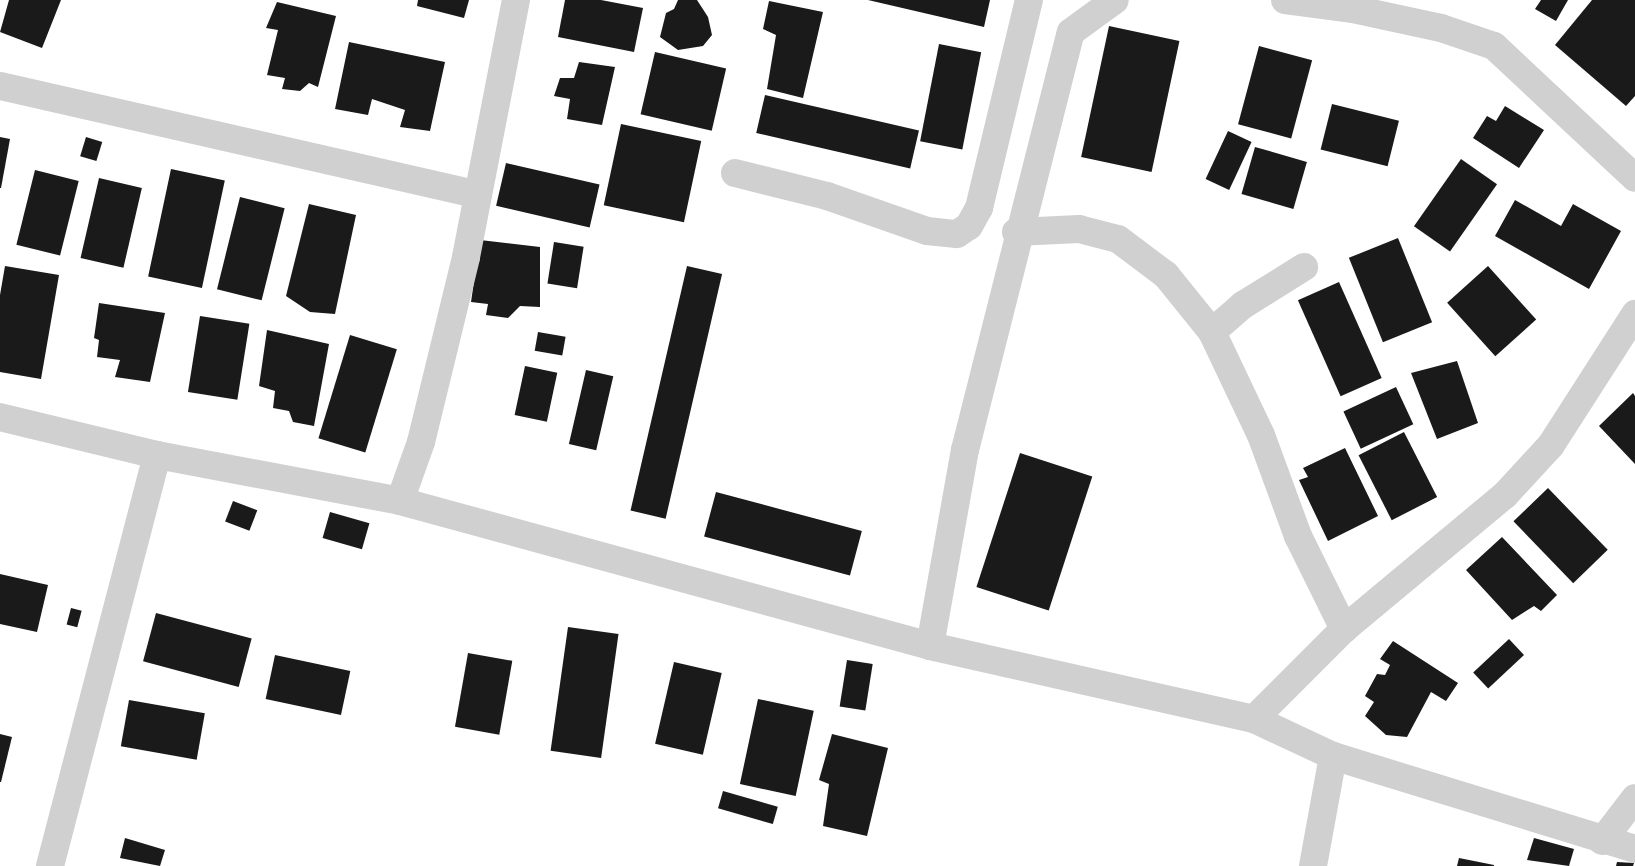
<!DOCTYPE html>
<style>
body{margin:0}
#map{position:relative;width:1635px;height:866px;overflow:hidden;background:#fff;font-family:Inter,sans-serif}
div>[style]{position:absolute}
.building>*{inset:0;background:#1a1a1a;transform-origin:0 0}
.minor>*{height:28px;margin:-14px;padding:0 14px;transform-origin:14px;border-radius:14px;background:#d0d0d0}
span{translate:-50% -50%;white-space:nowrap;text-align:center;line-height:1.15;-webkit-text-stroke:5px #fff;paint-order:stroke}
</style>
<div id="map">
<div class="building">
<div style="clip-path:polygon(9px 0,61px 0,42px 48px,0 32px)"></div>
<div style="clip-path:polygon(418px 0,469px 0,464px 18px,417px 6px)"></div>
<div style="clip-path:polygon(565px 0,601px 0,643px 8px,634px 52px,558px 37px)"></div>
<div style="clip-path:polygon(678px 0,697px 0,708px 17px,712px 35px,703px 46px,678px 50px,660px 37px,666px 13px,674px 9px)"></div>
<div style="clip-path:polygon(868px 0,990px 0,984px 27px)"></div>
<div style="clip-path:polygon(1541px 0,1568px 0,1556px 21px,1535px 9px)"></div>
<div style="clip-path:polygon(1592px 0,1635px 0,1635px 96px,1626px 106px,1555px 45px)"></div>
<div style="clip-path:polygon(769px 1px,823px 12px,803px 98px,767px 89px,776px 35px,763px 29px)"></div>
<div style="clip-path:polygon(277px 2px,336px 16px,318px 87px,309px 83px,300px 91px,282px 89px,285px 78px,267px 75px,278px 30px,266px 28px)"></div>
<div style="left:1109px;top:26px;width:72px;height:134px;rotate:12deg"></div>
<div style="clip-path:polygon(349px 42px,445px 62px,430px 131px,400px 127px,405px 110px,372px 99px,368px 115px,335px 109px)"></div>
<div style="left:939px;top:44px;width:43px;height:99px;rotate:11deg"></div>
<div style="left:1259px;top:46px;width:55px;height:81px;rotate:15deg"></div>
<div style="left:655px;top:52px;width:73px;height:64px;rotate:13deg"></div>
<div style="clip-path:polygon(579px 62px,615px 67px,602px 125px,567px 119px,570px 99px,554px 96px,560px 78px,574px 78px)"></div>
<div style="left:765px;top:95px;width:158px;height:39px;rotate:13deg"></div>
<div style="left:1332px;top:104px;width:69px;height:47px;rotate:14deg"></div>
<div style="clip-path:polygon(1505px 106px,1544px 130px,1519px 168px,1473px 138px,1487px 116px,1496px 121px)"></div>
<div style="left:621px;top:124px;width:82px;height:83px;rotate:12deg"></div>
<div style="left:1228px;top:131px;width:26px;height:53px;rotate:25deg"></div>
<div style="clip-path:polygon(0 137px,10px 139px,1px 188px,0 188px)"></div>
<div style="left:86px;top:137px;width:17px;height:20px;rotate:17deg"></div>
<div style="left:1255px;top:147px;width:54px;height:49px;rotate:16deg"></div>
<div style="left:1461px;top:159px;width:44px;height:82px;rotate:35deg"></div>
<div style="left:506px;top:163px;width:96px;height:44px;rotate:13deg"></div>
<div style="left:171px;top:169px;width:55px;height:110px;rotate:12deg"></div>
<div style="left:35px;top:170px;width:45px;height:77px;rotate:14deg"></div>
<div style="left:99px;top:178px;width:44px;height:82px;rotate:13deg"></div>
<div style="left:240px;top:197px;width:46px;height:95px;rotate:14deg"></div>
<div style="clip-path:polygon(1515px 200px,1561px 226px,1573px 204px,1621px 231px,1589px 289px,1495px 236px)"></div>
<div style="clip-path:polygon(309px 204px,356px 215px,335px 314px,310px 312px,286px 296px)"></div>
<div style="left:1398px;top:238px;width:91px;height:53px;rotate:68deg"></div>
<div style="clip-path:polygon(480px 240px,540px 247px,540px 307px,520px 306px,508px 318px,486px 315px,488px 304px,471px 302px)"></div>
<div style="left:554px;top:242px;width:30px;height:42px;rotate:9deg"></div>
<div style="clip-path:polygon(5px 266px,59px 275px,41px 379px,0 372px,0 295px)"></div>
<div style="left:687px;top:266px;width:36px;height:251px;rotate:13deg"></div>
<div style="left:1488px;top:266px;width:72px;height:55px;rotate:48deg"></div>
<div style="left:1339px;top:282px;width:105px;height:45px;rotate:66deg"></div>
<div style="clip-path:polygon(99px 303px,165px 313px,150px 382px,115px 377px,120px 360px,97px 357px,99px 340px,94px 338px)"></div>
<div style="left:200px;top:316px;width:50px;height:77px;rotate:9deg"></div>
<div style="clip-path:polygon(267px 330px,329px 344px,314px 426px,293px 422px,289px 411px,273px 408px,275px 391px,259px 386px)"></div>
<div style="left:538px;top:332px;width:28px;height:19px;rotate:10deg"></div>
<div style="left:350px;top:335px;width:49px;height:108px;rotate:17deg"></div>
<div style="clip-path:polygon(1457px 361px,1478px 423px,1437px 439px,1411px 373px)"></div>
<div style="left:525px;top:366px;width:33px;height:50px;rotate:12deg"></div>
<div style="left:586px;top:370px;width:28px;height:76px;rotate:13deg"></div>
<div style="left:1396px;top:387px;width:41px;height:58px;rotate:65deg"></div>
<div style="clip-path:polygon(1633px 393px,1635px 396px,1635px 464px,1599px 426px)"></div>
<div style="left:1404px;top:432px;width:73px;height:51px;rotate:63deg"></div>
<div style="clip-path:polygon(1345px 448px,1378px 516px,1328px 541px,1299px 480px,1308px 477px,1303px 468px)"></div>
<div style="left:1020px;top:453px;width:76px;height:141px;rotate:18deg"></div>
<div style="left:1548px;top:488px;width:86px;height:48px;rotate:46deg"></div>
<div style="left:716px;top:492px;width:151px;height:46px;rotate:15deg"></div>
<div style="left:233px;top:501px;width:26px;height:22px;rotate:21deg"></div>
<div style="left:330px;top:512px;width:41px;height:27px;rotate:16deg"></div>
<div style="clip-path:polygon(1502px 537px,1557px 595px,1541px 611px,1534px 606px,1512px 620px,1466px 570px)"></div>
<div style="clip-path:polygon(0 574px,48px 585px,37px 632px,0 624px)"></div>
<div style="left:71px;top:608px;width:11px;height:17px;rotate:15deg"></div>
<div style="left:156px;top:613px;width:99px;height:50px;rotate:15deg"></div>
<div style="left:568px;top:627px;width:51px;height:125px;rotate:8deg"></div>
<div style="left:1509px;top:639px;width:22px;height:49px;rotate:47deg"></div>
<div style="clip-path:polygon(1393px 641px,1458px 683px,1446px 701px,1431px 692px,1407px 737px,1386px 735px,1365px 716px,1374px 702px,1365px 696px,1377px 674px,1385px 675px,1390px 665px,1380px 659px)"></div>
<div style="left:468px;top:653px;width:45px;height:75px;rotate:10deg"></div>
<div style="left:275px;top:655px;width:77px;height:45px;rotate:12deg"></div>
<div style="left:847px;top:660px;width:26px;height:47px;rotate:9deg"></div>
<div style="left:674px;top:662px;width:49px;height:84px;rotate:13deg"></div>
<div style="left:758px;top:699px;width:57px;height:87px;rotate:12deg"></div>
<div style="left:129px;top:700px;width:77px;height:47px;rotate:10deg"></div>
<div style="clip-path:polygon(0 734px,12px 737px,1px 782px,0 782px)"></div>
<div style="clip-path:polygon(832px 734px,888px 748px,867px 836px,823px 826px,829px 784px,819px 780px)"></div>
<div style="left:723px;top:791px;width:57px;height:18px;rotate:16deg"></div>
<div style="clip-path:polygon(125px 838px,165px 850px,160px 866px,120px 858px)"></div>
<div style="clip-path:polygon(1534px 838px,1574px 849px,1569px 866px,1527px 860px)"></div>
<div style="clip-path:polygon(1459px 858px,1494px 865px,1494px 866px,1457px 866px)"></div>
<div style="clip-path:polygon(1617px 862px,1634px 863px,1633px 866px,1616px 866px)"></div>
</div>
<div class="minor">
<div style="left:1285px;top:0;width:69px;rotate:7.5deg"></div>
<div style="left:1353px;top:9px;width:90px;rotate:12.2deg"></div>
<div style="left:1441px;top:28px;width:56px;rotate:18.8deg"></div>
<div style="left:1494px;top:46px;width:193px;rotate:43.1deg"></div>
<div style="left:0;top:86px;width:490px;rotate:12.8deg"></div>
<div style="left:735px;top:173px;width:95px;rotate:14deg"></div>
<div style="left:827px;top:196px;width:106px;rotate:19.3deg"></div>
<div style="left:927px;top:231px;width:30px;rotate:6deg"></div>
<div style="left:957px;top:234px;width:14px;rotate:-34deg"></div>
<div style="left:969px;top:226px;width:21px;rotate:-61deg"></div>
<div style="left:979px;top:208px;width:214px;rotate:-76.5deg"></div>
<div style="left:1016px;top:232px;width:63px;rotate:-2.7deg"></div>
<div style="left:1079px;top:229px;width:40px;rotate:14.4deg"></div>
<div style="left:1118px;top:239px;width:60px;rotate:36.9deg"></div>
<div style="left:1166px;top:275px;width:73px;rotate:51.1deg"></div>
<div style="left:1212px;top:332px;width:114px;rotate:64.6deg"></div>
<div style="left:1261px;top:435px;width:108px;rotate:69.9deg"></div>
<div style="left:1298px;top:536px;width:104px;rotate:63.7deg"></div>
<div style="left:1212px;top:332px;width:41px;rotate:-41.1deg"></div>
<div style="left:1243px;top:305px;width:72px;rotate:-31.9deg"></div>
<div style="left:0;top:417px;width:162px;rotate:13.6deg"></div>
<div style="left:157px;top:455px;width:247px;rotate:10.7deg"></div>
<div style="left:400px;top:501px;width:549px;rotate:15.3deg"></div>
<div style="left:930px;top:646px;width:332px;rotate:12.7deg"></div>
<div style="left:1254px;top:719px;width:87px;rotate:25.1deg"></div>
<div style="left:1333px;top:756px;width:316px;rotate:17.1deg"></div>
<div style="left:400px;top:501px;width:63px;rotate:-70.4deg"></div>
<div style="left:421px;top:442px;width:190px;rotate:-76.3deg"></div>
<div style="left:466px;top:257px;width:262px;rotate:-79deg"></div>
<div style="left:930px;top:646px;width:199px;rotate:-79.9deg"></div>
<div style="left:965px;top:450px;width:431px;rotate:-75.8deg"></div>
<div style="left:1071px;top:32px;width:54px;rotate:-36deg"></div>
<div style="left:1254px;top:719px;width:127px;rotate:-45deg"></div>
<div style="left:1344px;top:629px;width:209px;rotate:-39.8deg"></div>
<div style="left:1505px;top:495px;width:68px;rotate:-47.4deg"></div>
<div style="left:1551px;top:445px;width:156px;rotate:-57.3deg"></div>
<div style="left:1602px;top:841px;width:54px;rotate:-52.5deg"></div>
<div style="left:50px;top:866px;width:425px;rotate:-75.4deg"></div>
<div style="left:1313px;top:866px;width:112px;rotate:-79.7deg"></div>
</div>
</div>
